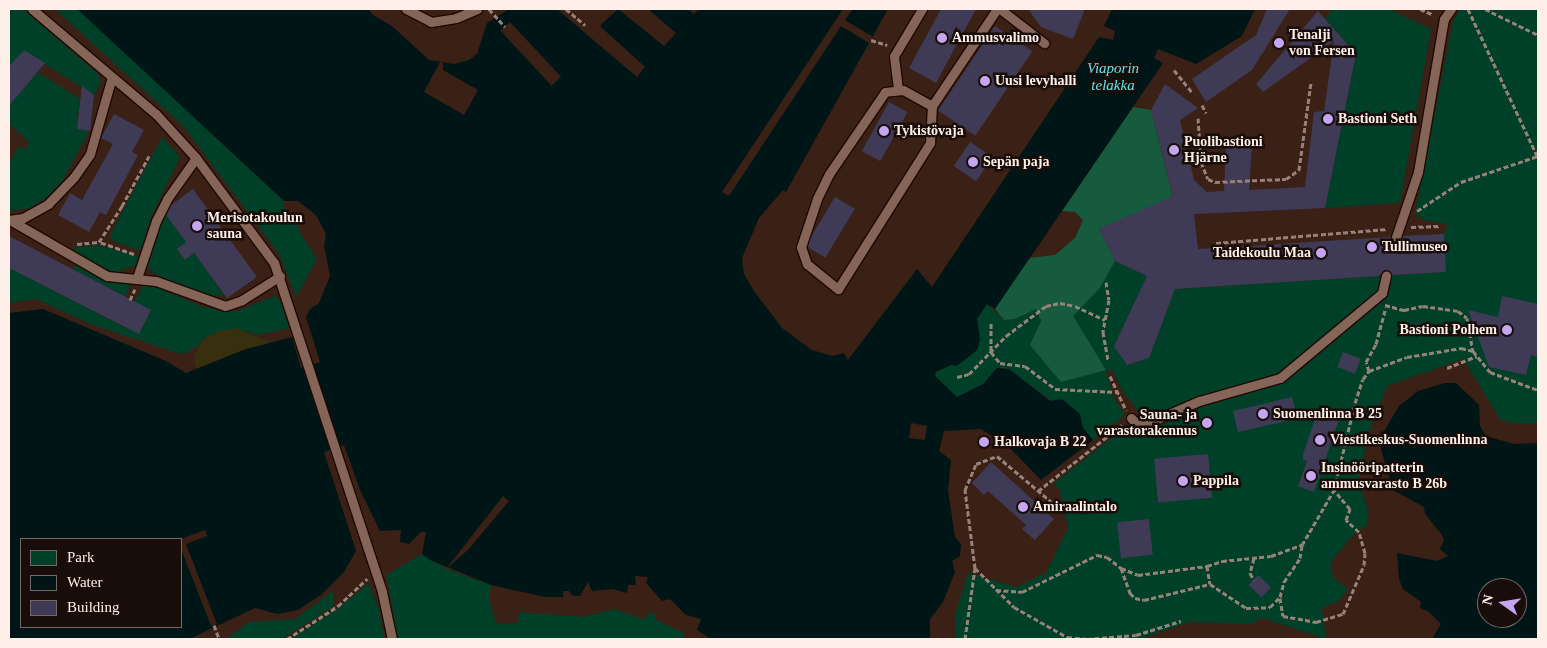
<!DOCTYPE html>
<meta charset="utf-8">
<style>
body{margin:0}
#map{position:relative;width:1547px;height:648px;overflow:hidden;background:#3a2015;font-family:Georgia,serif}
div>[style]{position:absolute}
.green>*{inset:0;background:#004028}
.forest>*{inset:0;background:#175b3e}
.sand>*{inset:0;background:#372f0e}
.water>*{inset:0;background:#001516}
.pier>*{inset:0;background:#3a2015;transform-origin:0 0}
.building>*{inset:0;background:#3f3b56;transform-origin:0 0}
.path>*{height:3px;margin-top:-1.5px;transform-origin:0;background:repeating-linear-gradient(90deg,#978279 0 5px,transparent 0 7.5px)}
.roads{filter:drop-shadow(1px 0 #200802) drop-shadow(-1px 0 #200802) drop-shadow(0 1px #200802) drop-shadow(0 -1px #200802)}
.lane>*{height:9px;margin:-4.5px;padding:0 4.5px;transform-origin:4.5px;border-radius:4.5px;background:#846558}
.dots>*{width:14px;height:14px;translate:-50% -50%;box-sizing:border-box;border:2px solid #190d09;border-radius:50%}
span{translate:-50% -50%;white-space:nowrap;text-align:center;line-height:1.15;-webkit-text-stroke:5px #190d09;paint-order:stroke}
.poi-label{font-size:14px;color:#feefe9;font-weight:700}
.left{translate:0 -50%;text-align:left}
.right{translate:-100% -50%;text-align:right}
.water-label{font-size:15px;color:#62e1e8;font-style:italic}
.frame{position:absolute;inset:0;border:10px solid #feefe9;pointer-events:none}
.legend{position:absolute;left:20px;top:538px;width:162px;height:90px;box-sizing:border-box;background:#190d09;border:1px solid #756763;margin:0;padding:6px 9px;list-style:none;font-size:15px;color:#feefe9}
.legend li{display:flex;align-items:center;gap:10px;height:25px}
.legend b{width:25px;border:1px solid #756763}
.north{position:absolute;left:1477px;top:578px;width:50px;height:50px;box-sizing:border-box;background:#190d09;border:1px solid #756763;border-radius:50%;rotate:283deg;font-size:14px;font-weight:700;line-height:20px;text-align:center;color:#feefe9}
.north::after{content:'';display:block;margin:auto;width:18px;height:22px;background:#c5a6f0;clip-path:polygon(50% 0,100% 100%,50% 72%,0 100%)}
</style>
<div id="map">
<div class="green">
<div style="clip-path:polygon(9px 9px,23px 9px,97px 73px,101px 82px,94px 95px,24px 51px,9px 66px)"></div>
<div style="clip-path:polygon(55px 9px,78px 9px,284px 201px,284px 207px,296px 220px,299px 231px,317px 259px,296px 297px,279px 254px,183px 126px)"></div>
<div style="clip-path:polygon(1332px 9px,1389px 9px,1431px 29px,1400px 203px,1325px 208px,1356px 54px,1325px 19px)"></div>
<div style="clip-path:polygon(1460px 9px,1538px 9px,1538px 423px,1510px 423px,1500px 419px,1463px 359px,1387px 386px,1371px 426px,1358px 481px,1367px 507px,1368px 524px,1354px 534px,1331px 561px,1333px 577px,1348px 590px,1338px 601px,1322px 608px,1326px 639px,1262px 618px,1250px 624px,1189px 622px,1140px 639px,955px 639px,955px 615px,968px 573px,1016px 587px,1046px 573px,1068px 528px,1060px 491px,1054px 483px,1141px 415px,1123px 392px,1112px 369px,1106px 371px,1113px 396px,1125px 415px,1093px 440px,1083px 428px,1080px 414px,1062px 399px,1051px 401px,1009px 369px,997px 368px,983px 384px,957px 397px,935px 376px,936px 372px,977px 350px,980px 339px,976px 319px,987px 304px,1004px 320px,1015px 319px,1036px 308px,1041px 321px,1106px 370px,1072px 317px,1100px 288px,1115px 261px,1147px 276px,1114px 346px,1127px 365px,1149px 358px,1175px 289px,1446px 272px,1444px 234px,1447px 224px,1426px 221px,1415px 214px,1453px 21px)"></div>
<div style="clip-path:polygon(38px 72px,80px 99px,77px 129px,89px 131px,63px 180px,47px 197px,30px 208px,9px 211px,9px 163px,19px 146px,26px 150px,29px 142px,9px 124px,9px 93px,15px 98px)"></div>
<div style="clip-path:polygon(162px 137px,180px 157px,151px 217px,143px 245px,139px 250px,134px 249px,113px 241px,110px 235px)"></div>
<div style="clip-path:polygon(163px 211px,186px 242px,177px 249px,185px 260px,194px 253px,225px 296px,202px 294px,153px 273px,148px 267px,148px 254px)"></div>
<div style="clip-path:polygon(98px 245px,139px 257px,135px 266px,113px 273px,73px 250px,78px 247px)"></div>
<div style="clip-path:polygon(73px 265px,131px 285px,124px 297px,105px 287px,93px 311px,139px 334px,151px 310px,134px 302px,143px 286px,154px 286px,203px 307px,226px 311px,237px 311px,275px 296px,280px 301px,289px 328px,269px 333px,256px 335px,247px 331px,203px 339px,197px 347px,181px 354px,90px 324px,36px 299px,9px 303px,9px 268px,81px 305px,94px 280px,73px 269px)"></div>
<div style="clip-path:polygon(422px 554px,446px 569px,491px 585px,489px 600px,496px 623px,518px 623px,519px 612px,583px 617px,615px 609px,644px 620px,646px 615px,653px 612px,656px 620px,684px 633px,682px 639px,398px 639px,386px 575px)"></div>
<div style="clip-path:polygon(368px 583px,379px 609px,384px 639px,290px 639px,339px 608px)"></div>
<div style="clip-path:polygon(333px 591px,333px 607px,282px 639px,226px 639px,249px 622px,295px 619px)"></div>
</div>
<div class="forest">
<div style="clip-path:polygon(1133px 107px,1151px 110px,1173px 197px,1099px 229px,1115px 261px,1100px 288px,1073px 316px,1106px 370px,1061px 382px,1030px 345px,1041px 321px,1036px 309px,1015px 319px,1004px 320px,995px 309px,1029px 258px,1055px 255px,1075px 238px,1083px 220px,1075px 212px,1062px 211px)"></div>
</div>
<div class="sand">
<div style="clip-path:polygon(237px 328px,271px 343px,246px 349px,196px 369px,194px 357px,203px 339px,219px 331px)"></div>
</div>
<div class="water">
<div style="clip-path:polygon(evenodd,77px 9px,368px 9px,373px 15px,392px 26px,429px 60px,454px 64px,469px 60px,477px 54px,487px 23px,509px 9px,557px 9px,637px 77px,645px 67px,600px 26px,618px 9px,664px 46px,676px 33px,648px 9px,688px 9px,694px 14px,699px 9px,888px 9px,786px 192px,783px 190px,759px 218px,742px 258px,744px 274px,754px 291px,782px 328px,812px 350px,832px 356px,844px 353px,848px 360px,917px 269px,932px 287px,1099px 37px,1113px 40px,1115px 31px,1104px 26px,1112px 9px,1255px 9px,1242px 36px,1196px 64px,1158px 49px,1154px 58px,1163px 63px,995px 309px,987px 304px,977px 319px,980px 339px,977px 350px,957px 366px,951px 365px,936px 372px,935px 376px,957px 397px,983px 384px,997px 368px,1009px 369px,1050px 401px,1062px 399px,1080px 414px,1083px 428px,1093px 440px,1041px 480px,1007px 445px,981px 429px,944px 431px,939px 451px,951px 460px,948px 490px,955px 537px,961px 544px,960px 556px,952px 561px,955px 572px,943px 602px,930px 619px,930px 639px,711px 639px,697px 630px,701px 619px,686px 615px,670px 599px,662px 601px,646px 583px,648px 577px,635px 576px,636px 585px,628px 585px,627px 593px,613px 589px,592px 591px,588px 582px,580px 596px,573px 596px,569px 591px,563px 591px,563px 597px,545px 597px,491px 585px,430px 560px,422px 554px,426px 532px,421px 532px,409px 544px,400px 542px,401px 530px,380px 531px,360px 490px,344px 445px,324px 452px,356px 551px,344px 572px,321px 595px,298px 610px,277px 614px,255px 608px,189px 639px,9px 639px,9px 313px,43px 309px,168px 362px,186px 373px,246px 349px,292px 337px,301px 368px,320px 362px,306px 317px,310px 309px,319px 303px,330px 276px,324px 246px,326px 234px,316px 215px,298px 201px,284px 201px,77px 9px,911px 423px,927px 426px,925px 440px,909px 438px,911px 423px,77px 9px,21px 539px,181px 539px,181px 627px,21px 627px,21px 539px)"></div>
<div style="clip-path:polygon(evenodd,1445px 383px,1456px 383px,1479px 405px,1480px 426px,1486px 436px,1514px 444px,1538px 443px,1538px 639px,1432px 639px,1441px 624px,1429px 612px,1420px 608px,1421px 602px,1403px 589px,1399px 579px,1397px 553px,1437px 561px,1448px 556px,1440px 549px,1444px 540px,1442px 535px,1425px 514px,1424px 507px,1393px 490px,1381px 449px,1383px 433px,1399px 406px,1418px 391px,1445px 383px,1487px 588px,1517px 588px,1517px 618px,1487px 618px,1487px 588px)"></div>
</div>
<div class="pier">
<div style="clip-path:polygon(843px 9px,853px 9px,845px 20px,873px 37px,869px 43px,841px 26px,729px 196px,722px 192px)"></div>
<div style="left:510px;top:22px;width:75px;height:13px;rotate:47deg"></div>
<div style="clip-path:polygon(440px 62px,443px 63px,443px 70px,478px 90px,464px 115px,424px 92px)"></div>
<div style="clip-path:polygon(503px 496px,509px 501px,468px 550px,446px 569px)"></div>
<div style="clip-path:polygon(205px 530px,207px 536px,186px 544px,217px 624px,211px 626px,181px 549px,181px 539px)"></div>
</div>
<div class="building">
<div style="clip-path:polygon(941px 9px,976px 9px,936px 83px,909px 68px)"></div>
<div style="clip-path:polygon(1028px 9px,1085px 9px,1073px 39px,1041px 27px)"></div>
<div style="clip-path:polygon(1267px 9px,1290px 9px,1252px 70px,1206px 102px,1192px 79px,1256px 35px)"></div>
<div style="clip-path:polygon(1318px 11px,1356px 54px,1325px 208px,1194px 214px,1198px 249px,1390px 237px,1397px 243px,1403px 236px,1444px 234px,1446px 272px,1392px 275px,1385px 269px,1379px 276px,1175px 289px,1149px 358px,1127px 365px,1114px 346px,1147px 276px,1115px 261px,1099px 229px,1173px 196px,1151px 110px,1165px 84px,1198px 108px,1180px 120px,1194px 180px,1207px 192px,1224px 191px,1226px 145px,1252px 146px,1249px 190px,1305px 187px,1314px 112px,1324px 111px,1334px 41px,1263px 92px,1256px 84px)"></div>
<div style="left:995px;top:26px;width:45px;height:102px;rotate:34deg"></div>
<div style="clip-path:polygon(24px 50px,45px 63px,9px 106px,9px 66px)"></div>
<div style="clip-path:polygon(82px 86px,94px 95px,90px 131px,77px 129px)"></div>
<div style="left:889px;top:102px;width:21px;height:56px;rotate:29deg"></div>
<div style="clip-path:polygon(114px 114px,144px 130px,132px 152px,138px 155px,106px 215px,100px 212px,89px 232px,58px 215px,70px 193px,82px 200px,113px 144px,101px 138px)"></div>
<div style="left:970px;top:142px;width:27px;height:29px;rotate:34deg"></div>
<div style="clip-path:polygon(193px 189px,257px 277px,227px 298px,194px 253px,185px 260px,177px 249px,186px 242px,166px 215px,171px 205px)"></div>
<div style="left:835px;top:197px;width:23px;height:57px;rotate:31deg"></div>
<div style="clip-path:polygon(9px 236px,151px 310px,139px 334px,9px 268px)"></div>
<div style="clip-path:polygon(1502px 296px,1538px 304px,1538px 357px,1531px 355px,1526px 375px,1489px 367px,1468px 310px,1498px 317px)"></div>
<div style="left:1343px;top:352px;width:19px;height:16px;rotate:21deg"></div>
<div style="clip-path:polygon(1292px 397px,1296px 413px,1286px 415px,1287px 421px,1238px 432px,1233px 411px)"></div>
<div style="clip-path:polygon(1317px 413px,1339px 420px,1314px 492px,1298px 486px,1307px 461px,1303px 460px,1303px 454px)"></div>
<div style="left:1208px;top:454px;width:44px;height:54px;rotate:85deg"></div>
<div style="clip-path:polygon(991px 462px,1054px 519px,1035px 540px,1022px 529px,1026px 525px,988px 491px,984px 495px,972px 483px)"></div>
<div style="left:1149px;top:519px;width:36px;height:32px;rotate:84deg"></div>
<div style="left:1258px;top:575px;width:18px;height:14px;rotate:43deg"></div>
</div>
<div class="path">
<div style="left:489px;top:9px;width:24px;rotate:48deg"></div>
<div style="left:566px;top:9px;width:25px;rotate:40deg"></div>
<div style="left:1420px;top:9px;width:15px;rotate:23deg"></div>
<div style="left:1468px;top:9px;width:165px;rotate:64.8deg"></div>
<div style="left:1485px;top:9px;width:59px;rotate:26.1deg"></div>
<div style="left:871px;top:40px;width:17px;rotate:17deg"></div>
<div style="left:1174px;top:70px;width:28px;rotate:51deg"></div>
<div style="left:1202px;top:105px;width:9px;rotate:63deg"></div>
<div style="left:1198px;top:118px;width:44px;rotate:86.1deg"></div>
<div style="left:1201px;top:162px;width:18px;rotate:68deg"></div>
<div style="left:1208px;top:179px;width:8px;rotate:23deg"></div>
<div style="left:1215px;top:182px;width:71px;rotate:-2.4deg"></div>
<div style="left:1286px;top:179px;width:16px;rotate:-35deg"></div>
<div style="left:1299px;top:170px;width:89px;rotate:-82.2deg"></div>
<div style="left:1417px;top:211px;width:53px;rotate:-33.4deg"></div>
<div style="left:1461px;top:182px;width:81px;rotate:-18.7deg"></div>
<div style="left:1411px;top:227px;width:30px;rotate:-2deg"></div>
<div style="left:1216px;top:243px;width:172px;rotate:-4.7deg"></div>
<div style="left:77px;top:244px;width:22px;rotate:-5deg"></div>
<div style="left:134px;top:254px;width:37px;rotate:-161deg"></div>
<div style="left:99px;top:242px;width:43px;rotate:-57.4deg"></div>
<div style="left:122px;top:206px;width:57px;rotate:-61.6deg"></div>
<div style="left:1106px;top:282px;width:18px;rotate:81deg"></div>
<div style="left:1109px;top:300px;width:33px;rotate:101deg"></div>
<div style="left:1103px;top:332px;width:29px;rotate:80deg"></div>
<div style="left:130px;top:300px;width:12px;rotate:-66deg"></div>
<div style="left:1385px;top:305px;width:20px;rotate:15deg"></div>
<div style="left:1404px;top:310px;width:19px;rotate:-12deg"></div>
<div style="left:1423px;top:306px;width:35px;rotate:8deg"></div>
<div style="left:1458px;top:311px;width:11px;rotate:38deg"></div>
<div style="left:1467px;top:318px;width:34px;rotate:80deg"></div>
<div style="left:991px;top:323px;width:29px;rotate:90deg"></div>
<div style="left:991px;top:352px;width:14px;rotate:51deg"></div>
<div style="left:1000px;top:363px;width:25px;rotate:7deg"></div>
<div style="left:1025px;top:366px;width:38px;rotate:37deg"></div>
<div style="left:1055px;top:389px;width:62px;rotate:2.8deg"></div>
<div style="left:1447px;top:368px;width:32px;rotate:-22deg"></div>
<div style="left:1369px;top:371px;width:9px;rotate:-108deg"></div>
<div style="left:1366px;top:362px;width:21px;rotate:-61deg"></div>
<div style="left:1376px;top:344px;width:38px;rotate:-75deg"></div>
<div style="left:1110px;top:376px;width:38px;rotate:65deg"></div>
<div style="left:957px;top:377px;width:12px;rotate:-14deg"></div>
<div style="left:969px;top:374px;width:53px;rotate:-45.8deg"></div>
<div style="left:1006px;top:336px;width:50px;rotate:-36.9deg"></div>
<div style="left:1046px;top:306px;width:14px;rotate:-12deg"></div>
<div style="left:1060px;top:303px;width:15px;rotate:11deg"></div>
<div style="left:1075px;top:306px;width:33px;rotate:25deg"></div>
<div style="left:1038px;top:491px;width:107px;rotate:-38.2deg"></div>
<div style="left:1254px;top:558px;width:16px;rotate:105deg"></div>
<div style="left:1250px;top:573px;width:8px;rotate:60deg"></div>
<div style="left:1207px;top:566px;width:18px;rotate:81deg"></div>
<div style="left:975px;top:568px;width:55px;rotate:45deg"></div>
<div style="left:1014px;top:607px;width:61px;rotate:29.5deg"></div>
<div style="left:1067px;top:637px;width:20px;rotate:6deg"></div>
<div style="left:1087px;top:639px;width:49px;rotate:-4.7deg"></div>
<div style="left:1136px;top:635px;width:47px;rotate:-17.3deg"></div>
<div style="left:1121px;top:568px;width:18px;rotate:22deg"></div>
<div style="left:1138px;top:575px;width:70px;rotate:-7.4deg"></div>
<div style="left:1207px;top:566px;width:16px;rotate:-18deg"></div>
<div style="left:1222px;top:561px;width:49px;rotate:-5.8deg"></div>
<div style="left:1271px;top:556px;width:33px;rotate:-20deg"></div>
<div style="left:996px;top:590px;width:26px;rotate:4deg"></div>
<div style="left:1022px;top:592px;width:84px;rotate:-26.3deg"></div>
<div style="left:1097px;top:555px;width:10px;rotate:11deg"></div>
<div style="left:1107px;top:557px;width:18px;rotate:38deg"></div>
<div style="left:1121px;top:568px;width:27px;rotate:70deg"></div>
<div style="left:1130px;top:593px;width:7px;rotate:45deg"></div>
<div style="left:1135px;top:598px;width:9px;rotate:13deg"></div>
<div style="left:1144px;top:600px;width:68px;rotate:-13.6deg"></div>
<div style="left:1210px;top:584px;width:43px;rotate:33.7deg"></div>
<div style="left:1246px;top:608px;width:24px;rotate:-2deg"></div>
<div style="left:1270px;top:607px;width:14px;rotate:-45deg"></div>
<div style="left:1280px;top:597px;width:16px;rotate:-75deg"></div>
<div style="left:1284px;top:582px;width:29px;rotate:-56deg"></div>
<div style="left:1300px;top:558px;width:13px;rotate:-81deg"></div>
<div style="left:1302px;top:545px;width:64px;rotate:-59.8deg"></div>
<div style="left:1334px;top:490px;width:89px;rotate:-76.4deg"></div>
<div style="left:1355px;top:403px;width:25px;rotate:-72deg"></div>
<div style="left:1363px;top:379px;width:10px;rotate:-53deg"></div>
<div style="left:1369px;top:371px;width:40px;rotate:-20.2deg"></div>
<div style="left:1407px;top:357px;width:55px;rotate:-9.5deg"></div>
<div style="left:1461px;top:348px;width:12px;rotate:14deg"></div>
<div style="left:1473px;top:351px;width:27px;rotate:51deg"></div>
<div style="left:1490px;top:372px;width:51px;rotate:20.6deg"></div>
<div style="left:1280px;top:598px;width:18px;rotate:81deg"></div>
<div style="left:1283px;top:616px;width:34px;rotate:10deg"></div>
<div style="left:1316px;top:622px;width:28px;rotate:-17deg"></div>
<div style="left:1343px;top:614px;width:53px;rotate:-66.8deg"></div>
<div style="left:1364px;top:565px;width:12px;rotate:-85deg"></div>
<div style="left:1365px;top:553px;width:22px;rotate:-106deg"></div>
<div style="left:1359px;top:532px;width:18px;rotate:-137deg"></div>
<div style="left:1346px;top:520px;width:12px;rotate:-70deg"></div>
<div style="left:1350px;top:509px;width:25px;rotate:-130deg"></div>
<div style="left:214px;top:625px;width:15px;rotate:70deg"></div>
<div style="left:287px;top:639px;width:61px;rotate:-32.9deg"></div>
<div style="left:338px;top:606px;width:40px;rotate:-43deg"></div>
<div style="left:965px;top:639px;width:72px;rotate:-82deg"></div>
<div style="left:975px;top:568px;width:79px;rotate:-97.3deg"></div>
<div style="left:965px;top:490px;width:28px;rotate:-67deg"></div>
<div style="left:976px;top:464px;width:22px;rotate:-21deg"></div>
<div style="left:997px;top:456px;width:82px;rotate:40.1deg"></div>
</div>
<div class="roads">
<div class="lane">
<div style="left:32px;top:9px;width:162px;rotate:40.3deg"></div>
<div style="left:156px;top:114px;width:59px;rotate:47.7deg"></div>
<div style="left:196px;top:158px;width:131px;rotate:53.4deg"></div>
<div style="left:274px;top:263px;width:346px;rotate:71.8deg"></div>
<div style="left:382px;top:592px;width:48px;rotate:78deg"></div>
<div style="left:406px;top:9px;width:28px;rotate:27deg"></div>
<div style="left:431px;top:22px;width:25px;rotate:-9deg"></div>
<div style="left:456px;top:18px;width:23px;rotate:-23deg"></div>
<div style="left:1000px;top:9px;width:56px;rotate:37.7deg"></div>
<div style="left:898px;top:89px;width:33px;rotate:-97deg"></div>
<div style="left:894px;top:56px;width:55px;rotate:-59.2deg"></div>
<div style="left:932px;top:106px;width:33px;rotate:-151deg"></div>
<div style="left:903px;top:90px;width:18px;rotate:174deg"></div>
<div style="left:885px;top:92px;width:99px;rotate:124.3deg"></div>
<div style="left:829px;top:174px;width:28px;rotate:116deg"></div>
<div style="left:817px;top:199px;width:51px;rotate:108.4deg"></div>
<div style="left:801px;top:247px;width:18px;rotate:71deg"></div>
<div style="left:807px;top:264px;width:40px;rotate:39deg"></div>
<div style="left:838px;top:289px;width:173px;rotate:-57.8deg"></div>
<div style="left:930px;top:143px;width:37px;rotate:-87deg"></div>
<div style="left:932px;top:106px;width:117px;rotate:-56.2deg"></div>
<div style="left:9px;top:220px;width:14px;rotate:-8deg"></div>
<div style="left:23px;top:218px;width:29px;rotate:-29deg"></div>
<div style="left:48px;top:204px;width:37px;rotate:-46deg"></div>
<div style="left:74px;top:177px;width:28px;rotate:-55deg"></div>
<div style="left:90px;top:154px;width:80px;rotate:-74.1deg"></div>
<div style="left:10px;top:220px;width:112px;rotate:30deg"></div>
<div style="left:107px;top:276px;width:49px;rotate:5.8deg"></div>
<div style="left:156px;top:281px;width:73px;rotate:19.9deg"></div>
<div style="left:225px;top:306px;width:18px;rotate:-19deg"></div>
<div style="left:242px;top:300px;width:45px;rotate:-32.3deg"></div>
<div style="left:1396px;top:237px;width:69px;rotate:-71.3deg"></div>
<div style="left:1418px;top:172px;width:155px;rotate:-80.4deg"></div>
<div style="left:1444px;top:19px;width:12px;rotate:-55deg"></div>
<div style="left:137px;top:278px;width:60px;rotate:-71.6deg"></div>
<div style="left:156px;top:221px;width:25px;rotate:-63deg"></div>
<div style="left:167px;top:199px;width:50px;rotate:-54.7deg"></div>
<div style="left:1131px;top:418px;width:8px;rotate:45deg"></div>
<div style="left:1137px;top:424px;width:9px"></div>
<div style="left:1146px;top:424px;width:58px;rotate:-23.5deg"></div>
<div style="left:1199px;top:401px;width:84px;rotate:-15.9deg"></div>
<div style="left:1280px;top:378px;width:133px;rotate:-39.8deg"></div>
<div style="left:1382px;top:293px;width:18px;rotate:-77deg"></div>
</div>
</div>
<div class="dots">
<div style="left:942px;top:38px;background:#c5a6f0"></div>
<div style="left:1279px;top:43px;background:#c5a6f0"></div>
<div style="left:985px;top:81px;background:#c5a6f0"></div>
<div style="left:1328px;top:119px;background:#c5a6f0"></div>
<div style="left:884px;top:131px;background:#c5a6f0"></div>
<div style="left:1174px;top:150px;background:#c5a6f0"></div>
<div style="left:973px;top:162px;background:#c5a6f0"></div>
<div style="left:197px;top:226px;background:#c5a6f0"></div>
<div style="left:1372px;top:247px;background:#c5a6f0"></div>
<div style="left:1321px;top:253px;background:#c5a6f0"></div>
<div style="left:1507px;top:330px;background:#c5a6f0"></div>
<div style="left:1263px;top:414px;background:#c5a6f0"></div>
<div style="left:1207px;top:423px;background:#c5a6f0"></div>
<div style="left:1320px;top:440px;background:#c5a6f0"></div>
<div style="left:984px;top:442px;background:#c5a6f0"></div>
<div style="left:1311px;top:476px;background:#c5a6f0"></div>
<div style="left:1183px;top:481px;background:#c5a6f0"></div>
<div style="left:1023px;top:507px;background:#c5a6f0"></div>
</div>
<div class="poi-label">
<span class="left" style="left:1289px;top:43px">Tenalji<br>von Fersen</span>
<span class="left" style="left:952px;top:38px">Ammusvalimo</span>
<span class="left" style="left:995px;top:81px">Uusi levyhalli</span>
<span class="left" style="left:1338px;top:119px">Bastioni Seth</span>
<span class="left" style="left:894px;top:131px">Tykistövaja</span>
<span class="left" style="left:1184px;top:150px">Puolibastioni<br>Hjärne</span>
<span class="left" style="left:983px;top:162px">Sepän paja</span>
<span class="left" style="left:207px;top:226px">Merisotakoulun<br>sauna</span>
<span class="left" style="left:1382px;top:247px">Tullimuseo</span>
<span class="right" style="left:1311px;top:253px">Taidekoulu Maa</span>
<span class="right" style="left:1497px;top:330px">Bastioni Polhem</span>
<span class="left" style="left:1273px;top:414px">Suomenlinna B 25</span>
<span class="right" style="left:1197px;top:423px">Sauna- ja<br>varastorakennus</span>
<span class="left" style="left:1330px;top:440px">Viestikeskus-Suomenlinna</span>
<span class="left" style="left:994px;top:442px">Halkovaja B 22</span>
<span class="left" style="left:1321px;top:476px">Insinööripatterin<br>ammusvarasto B 26b</span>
<span class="left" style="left:1193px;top:481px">Pappila</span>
<span class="left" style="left:1033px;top:507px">Amiraalintalo</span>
</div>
<div class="water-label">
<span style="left:1113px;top:77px">Viaporin<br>telakka</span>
</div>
<div class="frame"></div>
<ul class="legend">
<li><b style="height:14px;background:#004028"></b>Park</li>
<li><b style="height:14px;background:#001516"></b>Water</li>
<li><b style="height:14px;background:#3f3b56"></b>Building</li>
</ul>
<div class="north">N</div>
</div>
